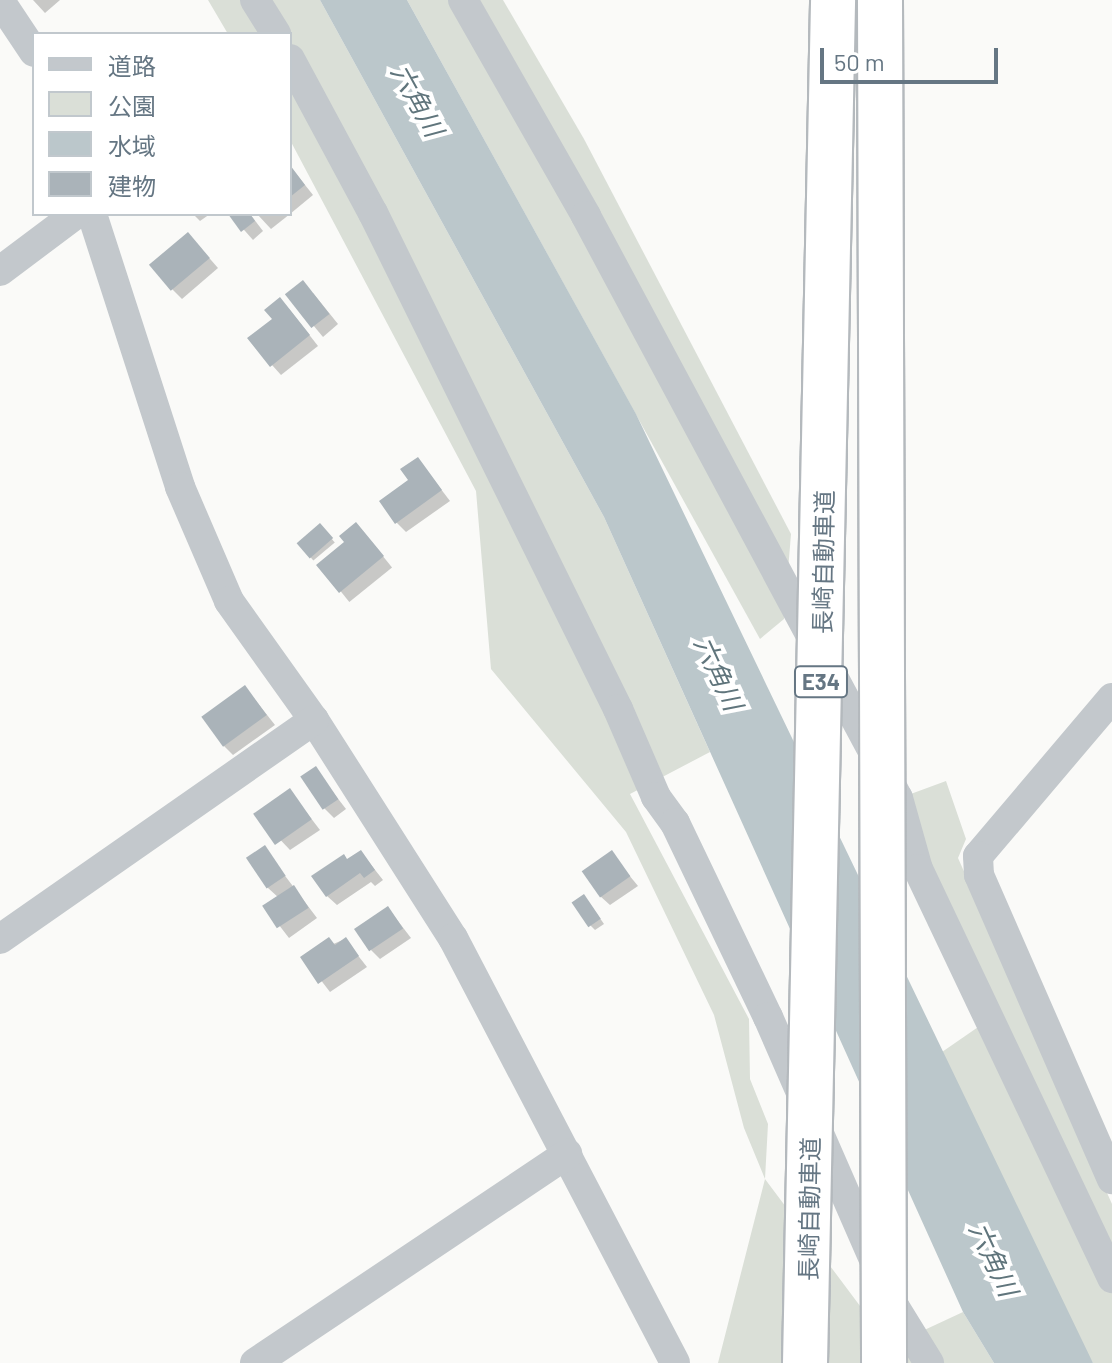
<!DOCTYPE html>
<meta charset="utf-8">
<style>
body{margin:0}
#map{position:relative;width:1112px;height:1363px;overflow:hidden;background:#fafaf8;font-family:Barlow,"Noto Sans JP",sans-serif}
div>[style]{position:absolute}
.green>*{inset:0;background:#dadfd7}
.water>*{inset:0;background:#bbc7cb}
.shadow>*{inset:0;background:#0003;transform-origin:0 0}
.building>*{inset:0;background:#aab3b9;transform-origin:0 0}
.minor>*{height:30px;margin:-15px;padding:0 15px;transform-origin:15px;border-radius:15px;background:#c3c8cc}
.bridges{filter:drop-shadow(2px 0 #b4b9bd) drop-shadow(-2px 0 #b4b9bd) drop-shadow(0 2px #b4b9bd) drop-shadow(0 -2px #b4b9bd)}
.highway-bridge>*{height:44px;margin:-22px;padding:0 22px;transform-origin:22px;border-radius:22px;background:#fff}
span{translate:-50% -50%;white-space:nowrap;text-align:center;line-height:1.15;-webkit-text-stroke:8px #fff;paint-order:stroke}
.shield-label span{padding:2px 6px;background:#fff;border:2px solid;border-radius:6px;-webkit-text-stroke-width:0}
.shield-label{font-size:22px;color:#657683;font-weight:700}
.street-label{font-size:24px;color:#657683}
.water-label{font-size:26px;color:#60757c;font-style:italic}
.legend{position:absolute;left:32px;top:32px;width:260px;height:184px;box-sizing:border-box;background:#fff;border:2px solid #c1c8cd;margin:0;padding:10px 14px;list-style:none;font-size:24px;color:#657683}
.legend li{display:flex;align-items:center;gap:16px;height:40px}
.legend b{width:40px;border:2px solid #c1c8cd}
.scale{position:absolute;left:820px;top:48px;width:178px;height:36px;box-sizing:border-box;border:4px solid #657683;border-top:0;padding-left:10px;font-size:24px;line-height:28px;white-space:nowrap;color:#657683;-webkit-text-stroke:6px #fff;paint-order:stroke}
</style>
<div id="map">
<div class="green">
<div style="clip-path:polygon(208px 0,320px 0,604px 517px,710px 752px,630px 794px,749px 1019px,750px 1079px,768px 1124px,765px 1179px,890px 1346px,963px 1312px,994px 1363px,718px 1363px,765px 1179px,744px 1128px,714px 1015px,626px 832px,491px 669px,476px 491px,290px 140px,290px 34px,228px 34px)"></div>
<div style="clip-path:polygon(407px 0,503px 0,584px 139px,791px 534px,784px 619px,760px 639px)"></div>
<div style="clip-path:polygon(946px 781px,966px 839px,958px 858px,1112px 1204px,1112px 1363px,1093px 1363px,1074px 1334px,942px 1052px,997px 1014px,925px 867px,908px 795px)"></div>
</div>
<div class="water">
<div style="clip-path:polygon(320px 0,407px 0,636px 414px,1093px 1363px,994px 1363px,963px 1312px,604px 517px)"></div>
</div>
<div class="shadow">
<div style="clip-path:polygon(33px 0,60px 0,45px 13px)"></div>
<div style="clip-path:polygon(290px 166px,313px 195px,290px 214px)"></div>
<div style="clip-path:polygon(193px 214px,210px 214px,200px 221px)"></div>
<div style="clip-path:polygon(230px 214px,250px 214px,263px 231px,253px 240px)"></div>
<div style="clip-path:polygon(257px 214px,290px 214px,271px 229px)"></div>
<div style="clip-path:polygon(197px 244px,218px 268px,182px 299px,172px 289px)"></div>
<div style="clip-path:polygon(313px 293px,338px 324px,323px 337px,288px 295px)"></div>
<div style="clip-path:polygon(289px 309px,318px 346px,281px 375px,272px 365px)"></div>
<div style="clip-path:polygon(418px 459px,450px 501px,406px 532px,396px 522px)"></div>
<div style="left:320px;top:525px;width:23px;height:28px;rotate:50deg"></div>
<div style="left:365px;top:534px;width:43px;height:55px;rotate:51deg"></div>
<div style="clip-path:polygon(245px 687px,275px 725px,233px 755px,223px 745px)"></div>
<div style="clip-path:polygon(315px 769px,346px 809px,334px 818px,324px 808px)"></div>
<div style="clip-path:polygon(290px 791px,320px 830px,290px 850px,256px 814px)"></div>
<div style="clip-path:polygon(264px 848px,317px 918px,289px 938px,265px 907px,279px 898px,268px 888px)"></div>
<div style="clip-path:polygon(361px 852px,383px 880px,375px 886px,371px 882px,337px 905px,327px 896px,348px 861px)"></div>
<div style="clip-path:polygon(611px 853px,638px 886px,610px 905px,600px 896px)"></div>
<div style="clip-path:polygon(588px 901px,604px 924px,595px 930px,591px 926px)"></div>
<div style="clip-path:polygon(388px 908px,411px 938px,380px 959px,371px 950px)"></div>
<div style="clip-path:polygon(345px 939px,367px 967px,330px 992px,303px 957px)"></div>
</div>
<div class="building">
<div style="clip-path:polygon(290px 165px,305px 185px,290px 197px)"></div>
<div style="clip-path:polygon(228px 214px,250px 214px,255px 221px,241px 232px)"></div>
<div style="left:188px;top:232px;width:34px;height:51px;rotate:50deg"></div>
<div style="left:303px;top:280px;width:43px;height:23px;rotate:52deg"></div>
<div style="clip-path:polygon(280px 297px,310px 335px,270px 367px,247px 338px,272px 319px,264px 310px)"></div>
<div style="clip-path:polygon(418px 457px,442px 490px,395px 524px,379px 501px,408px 480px,400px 469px)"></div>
<div style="clip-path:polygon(356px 522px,384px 556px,339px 593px,316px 565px,344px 542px,339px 536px)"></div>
<div style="left:320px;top:523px;width:20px;height:31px;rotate:49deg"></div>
<div style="left:245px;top:685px;width:37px;height:54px;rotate:54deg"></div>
<div style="left:316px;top:766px;width:40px;height:19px;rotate:56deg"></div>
<div style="left:290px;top:788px;width:38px;height:45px;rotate:55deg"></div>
<div style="left:265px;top:845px;width:37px;height:23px;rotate:56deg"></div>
<div style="clip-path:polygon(361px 850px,375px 870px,364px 878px,360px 873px,326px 897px,311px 876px,344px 854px,347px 859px)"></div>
<div style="left:612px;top:850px;width:32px;height:37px;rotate:55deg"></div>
<div style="left:294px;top:885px;width:27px;height:38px;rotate:57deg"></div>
<div style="left:584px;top:894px;width:30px;height:15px;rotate:56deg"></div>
<div style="left:388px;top:906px;width:27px;height:41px;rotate:56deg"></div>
<div style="clip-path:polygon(329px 937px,335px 945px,346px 937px,359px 956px,318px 984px,300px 957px)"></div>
</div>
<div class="minor">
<div style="left:255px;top:0;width:40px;rotate:58deg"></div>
<div style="left:463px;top:0;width:249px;rotate:60.3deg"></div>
<div style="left:586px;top:216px;width:660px;rotate:61.81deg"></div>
<div style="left:898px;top:798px;width:74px;rotate:74.3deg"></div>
<div style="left:918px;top:869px;width:453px;rotate:64.6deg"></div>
<div style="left:0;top:1px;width:61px;rotate:56.3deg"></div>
<div style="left:290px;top:59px;width:175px;rotate:61.7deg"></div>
<div style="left:373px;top:213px;width:553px;rotate:63.71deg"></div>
<div style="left:618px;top:709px;width:96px;rotate:66.6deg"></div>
<div style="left:656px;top:797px;width:32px;rotate:54deg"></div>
<div style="left:675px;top:823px;width:215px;rotate:64.4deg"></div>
<div style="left:768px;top:1017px;width:315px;rotate:66.4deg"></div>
<div style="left:894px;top:1306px;width:67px;rotate:58.4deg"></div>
<div style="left:92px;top:214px;width:287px;rotate:72.1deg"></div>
<div style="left:180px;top:487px;width:124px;rotate:66.7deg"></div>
<div style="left:229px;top:601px;width:146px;rotate:54.5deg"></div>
<div style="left:314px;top:720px;width:259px;rotate:57.5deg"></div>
<div style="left:453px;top:938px;width:479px;rotate:62.4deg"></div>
<div style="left:0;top:271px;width:95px;rotate:-36.9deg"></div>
<div style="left:1112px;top:698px;width:207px;rotate:130.3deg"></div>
<div style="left:978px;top:856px;width:19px;rotate:87deg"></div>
<div style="left:979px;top:875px;width:332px;rotate:66.4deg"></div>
<div style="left:0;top:939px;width:383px;rotate:-34.9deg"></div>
<div style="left:255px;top:1363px;width:376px;rotate:-33.8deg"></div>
</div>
<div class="bridges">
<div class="highway-bridge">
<div style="left:880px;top:0;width:1363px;rotate:89.83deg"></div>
<div style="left:805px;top:1363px;width:1363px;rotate:-88.82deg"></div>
</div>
</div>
<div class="shield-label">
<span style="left:821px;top:682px">E34</span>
</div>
<div class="street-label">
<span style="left:823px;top:562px;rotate:-89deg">長崎自動車道</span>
<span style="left:809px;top:1209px;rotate:-89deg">長崎自動車道</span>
</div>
<div class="water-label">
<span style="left:418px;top:100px;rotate:61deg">六角川</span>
<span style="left:719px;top:673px;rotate:65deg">六角川</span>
<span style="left:994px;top:1259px;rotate:65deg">六角川</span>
</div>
<ul class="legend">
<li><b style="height:10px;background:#c3c8cc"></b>道路</li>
<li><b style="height:22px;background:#dadfd7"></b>公園</li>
<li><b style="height:22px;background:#bbc7cb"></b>水域</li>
<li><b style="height:22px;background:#aab3b9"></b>建物</li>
</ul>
<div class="scale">50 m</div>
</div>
